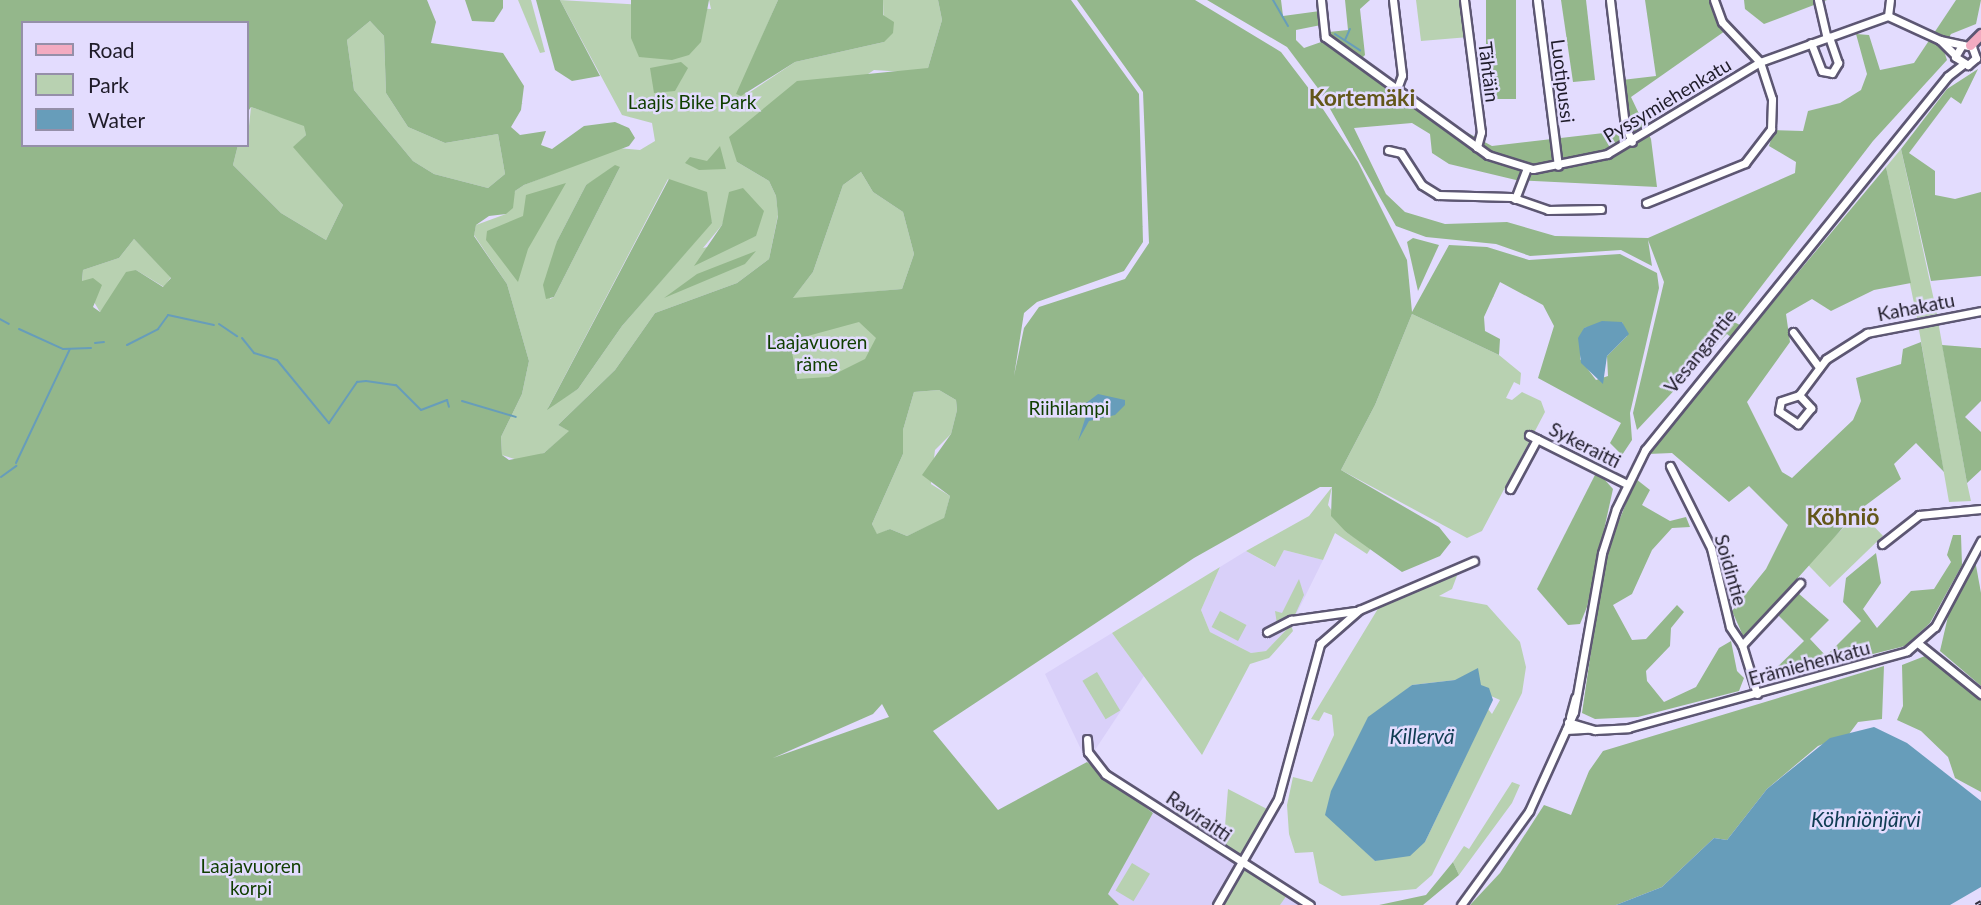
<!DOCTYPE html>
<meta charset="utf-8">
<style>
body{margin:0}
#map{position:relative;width:1981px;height:905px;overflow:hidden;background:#e3dcfe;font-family:Lato,sans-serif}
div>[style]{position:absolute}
.built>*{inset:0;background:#d9d0f9}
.green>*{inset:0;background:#b8d1b1;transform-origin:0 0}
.forest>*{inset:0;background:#94b78b;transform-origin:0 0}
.water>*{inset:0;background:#679dba}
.stream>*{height:2px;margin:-1px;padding:0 1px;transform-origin:1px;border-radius:1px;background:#679dba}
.roads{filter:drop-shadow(2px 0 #5d5773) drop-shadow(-2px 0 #5d5773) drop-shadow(0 2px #5d5773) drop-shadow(0 -2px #5d5773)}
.minor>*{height:7px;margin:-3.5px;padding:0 3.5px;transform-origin:3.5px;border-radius:3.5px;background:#fff}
.major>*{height:9px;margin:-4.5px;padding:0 4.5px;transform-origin:4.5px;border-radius:4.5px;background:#f3abc1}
.rail>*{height:4.5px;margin-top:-2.25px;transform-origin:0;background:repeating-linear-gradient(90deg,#e3dcfe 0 5px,#33303f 0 10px);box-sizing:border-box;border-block:2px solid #33303f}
span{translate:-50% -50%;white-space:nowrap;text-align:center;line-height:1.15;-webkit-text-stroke:5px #e3dcfe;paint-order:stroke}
.street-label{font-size:19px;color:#1f1c29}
.park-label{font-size:19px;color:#103e00}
.water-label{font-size:21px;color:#103d53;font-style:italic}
.quarter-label{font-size:23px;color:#63571a;font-weight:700}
.legend{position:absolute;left:21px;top:21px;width:228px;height:126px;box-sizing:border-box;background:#e3dcfe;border:2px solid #958fa9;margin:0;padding:9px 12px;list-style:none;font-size:21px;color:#1f1c29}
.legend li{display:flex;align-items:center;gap:14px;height:35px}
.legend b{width:35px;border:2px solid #958fa9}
</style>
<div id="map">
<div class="built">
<div style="clip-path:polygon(1284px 550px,1323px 560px,1291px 625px,1266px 651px,1251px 653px,1210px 632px,1201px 610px,1220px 567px,1246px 551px,1274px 567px)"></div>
<div style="clip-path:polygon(1112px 633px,1144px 676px,1087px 762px,1045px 674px)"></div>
<div style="clip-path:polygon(1159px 811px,1305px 905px,1119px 905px,1107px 894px,1153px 813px)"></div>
</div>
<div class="green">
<div style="clip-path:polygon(518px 0,531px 0,545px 52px,540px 53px)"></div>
<div style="clip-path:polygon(evenodd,560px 0,711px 9px,709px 0,778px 0,737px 94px,747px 94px,795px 62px,884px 42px,883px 0,938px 0,942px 20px,928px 68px,919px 73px,874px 70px,737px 162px,769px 181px,776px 196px,778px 215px,769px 259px,737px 283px,655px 313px,615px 370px,558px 425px,570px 431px,544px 453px,521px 461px,502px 455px,501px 437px,522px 394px,529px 361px,507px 284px,474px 235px,476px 225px,506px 214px,515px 191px,524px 185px,618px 148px,640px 150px,655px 141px,652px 123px,622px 115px,560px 0,620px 167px,554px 297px,550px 299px,557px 241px,586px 185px,620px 167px,560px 0,668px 179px,712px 222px,622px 326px,578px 389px,548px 408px,668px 179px,560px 0,727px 210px,756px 236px,703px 248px,722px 225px,727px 210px)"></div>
<div style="clip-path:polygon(1416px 0,1462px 0,1469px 37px,1421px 41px)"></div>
<div style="clip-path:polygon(370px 21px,384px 36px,386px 93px,408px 127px,445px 143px,498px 134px,505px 174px,488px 188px,434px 174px,413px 161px,354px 90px,347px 40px)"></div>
<div style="clip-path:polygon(251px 107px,305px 125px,306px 135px,294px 147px,343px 205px,326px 240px,281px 213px,233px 165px,238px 145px,247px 145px)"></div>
<div style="clip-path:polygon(1901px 149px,1937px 314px,1917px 318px,1886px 167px)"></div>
<div style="clip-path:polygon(861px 172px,873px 192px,903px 212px,914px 254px,902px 289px,792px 299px,813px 272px,843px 185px)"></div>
<div style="clip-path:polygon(134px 239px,171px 277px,164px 287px,136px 270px,100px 312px,82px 282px,83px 270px,119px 258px)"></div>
<div style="clip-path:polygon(895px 311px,876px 377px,793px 387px,777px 315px)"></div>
<div style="clip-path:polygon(1412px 314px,1499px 355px,1521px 373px,1520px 385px,1514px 382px,1506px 398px,1512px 400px,1522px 392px,1541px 401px,1545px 412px,1482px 531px,1467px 538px,1341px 470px,1375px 405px)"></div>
<div style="clip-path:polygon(1938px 321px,1967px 483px,1971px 501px,1949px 502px,1918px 324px)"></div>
<div style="clip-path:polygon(939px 390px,956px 400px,957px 410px,951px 434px,935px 450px,931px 484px,950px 496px,944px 519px,907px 536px,890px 529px,877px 535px,872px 524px,903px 454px,903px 430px,914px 392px)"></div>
<div style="clip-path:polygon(1332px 487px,1328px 505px,1346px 532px,1371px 548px,1367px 554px,1335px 533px,1323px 560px,1284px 550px,1275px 567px,1246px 551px,1309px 516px)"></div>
<div style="left:1860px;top:512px;width:33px;height:74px;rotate:46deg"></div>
<div style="clip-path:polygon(1220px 567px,1201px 610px,1210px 632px,1251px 653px,1266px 651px,1291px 625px,1293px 631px,1269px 658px,1250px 664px,1202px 755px,1112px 633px)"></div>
<div style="clip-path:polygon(evenodd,1447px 573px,1458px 573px,1452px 589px,1439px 596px,1487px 605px,1520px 642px,1526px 667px,1522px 693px,1432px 875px,1416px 889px,1342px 896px,1319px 883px,1313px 852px,1295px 853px,1289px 834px,1287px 805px,1293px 777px,1312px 782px,1334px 735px,1332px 715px,1324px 712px,1319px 721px,1311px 719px,1379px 607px,1447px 573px,1455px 680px,1500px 700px,1492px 714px,1488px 709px,1425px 842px,1375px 861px,1332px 819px,1376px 715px,1412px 685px,1455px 680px)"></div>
<div style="clip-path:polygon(1299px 579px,1304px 595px,1294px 617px,1277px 624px,1275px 611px,1282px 613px)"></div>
<div style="left:1220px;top:611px;width:30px;height:18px;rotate:28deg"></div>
<div style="left:1097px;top:672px;width:45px;height:17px;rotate:59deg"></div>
<div style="clip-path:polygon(1512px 782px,1520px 785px,1512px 803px,1459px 875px,1453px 862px,1464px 846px,1469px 849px)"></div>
<div style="clip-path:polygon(1228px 789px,1267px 809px,1243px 859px,1176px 813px,1180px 806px,1225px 826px)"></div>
<div style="left:1132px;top:863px;width:21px;height:32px;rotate:31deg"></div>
<div style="clip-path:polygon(1245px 870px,1287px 895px,1280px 905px,1222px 905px)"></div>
</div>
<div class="forest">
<div style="clip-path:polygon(evenodd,0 0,427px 0,436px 22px,431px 43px,503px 53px,524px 86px,521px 110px,511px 127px,520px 135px,546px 131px,541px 145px,552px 149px,584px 126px,615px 122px,629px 128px,635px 138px,629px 146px,524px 185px,515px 191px,513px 208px,506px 214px,489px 216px,476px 225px,474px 236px,507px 284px,529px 361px,522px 394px,501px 437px,502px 455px,509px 460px,544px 453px,569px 431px,558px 425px,615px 370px,655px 313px,737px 283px,769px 259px,778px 216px,776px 196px,769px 181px,737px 162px,729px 137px,797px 81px,928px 68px,942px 20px,938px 0,1071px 0,1139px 94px,1143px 242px,1124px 271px,1037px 302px,1024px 313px,1014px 376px,1024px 328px,1039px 307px,1125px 279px,1149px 243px,1143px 92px,1077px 0,1195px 0,1281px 52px,1313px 94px,1358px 162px,1407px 260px,1412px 312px,1449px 245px,1487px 247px,1529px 260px,1620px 254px,1657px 273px,1659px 288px,1630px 413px,1632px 440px,1622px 455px,1610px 443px,1621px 423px,1538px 378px,1554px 326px,1543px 305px,1500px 282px,1484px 317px,1485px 331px,1500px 339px,1499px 355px,1412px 314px,1375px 405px,1341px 470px,1439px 527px,1451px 542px,1440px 556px,1402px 572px,1346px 532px,1331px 516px,1332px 487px,1320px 487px,1194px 558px,933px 731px,998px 810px,1087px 762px,1153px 813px,1108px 894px,1119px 905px,0 905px,0 0,370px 21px,384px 36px,386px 93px,408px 127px,445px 143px,498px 134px,505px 174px,488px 188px,434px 174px,413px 161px,354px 90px,347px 40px,370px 21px,0 0,23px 23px,247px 23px,247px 113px,251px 107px,304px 126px,306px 135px,293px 147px,343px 205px,326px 240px,281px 213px,233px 165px,238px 145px,23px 145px,23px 23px,0 0,861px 172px,873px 192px,903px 212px,914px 254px,902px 289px,793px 298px,813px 272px,843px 185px,861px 172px,0 0,134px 239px,171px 278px,163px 287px,136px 270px,126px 272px,100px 312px,93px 307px,102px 285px,93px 278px,82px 281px,83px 270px,119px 258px,134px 239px,0 0,859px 322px,876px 338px,865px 359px,829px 377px,797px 379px,792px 352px,804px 337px,859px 322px,0 0,1622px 322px,1627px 336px,1607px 356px,1608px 376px,1596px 380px,1580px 359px,1584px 328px,1622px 322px,0 0,939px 390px,956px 400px,957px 410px,951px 434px,922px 475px,950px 496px,944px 518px,907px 536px,890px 529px,877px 534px,872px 524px,903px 454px,903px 430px,914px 392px,939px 390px,0 0,882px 704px,889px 717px,773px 758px,873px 714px,882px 704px)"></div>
<div style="clip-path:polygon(465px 0,503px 0,503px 8px,494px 22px,472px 21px)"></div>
<div style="clip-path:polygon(536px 0,560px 0,600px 76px,572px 81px,555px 70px)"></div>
<div style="clip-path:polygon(631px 0,709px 0,701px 42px,689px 55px,672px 60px,639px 57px,631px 38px)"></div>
<div style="clip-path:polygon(778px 0,883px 0,883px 15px,894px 22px,893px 33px,884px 42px,795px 62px,741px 96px,736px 94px)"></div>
<div style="clip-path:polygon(1207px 0,1281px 0,1283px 16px,1320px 11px,1321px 25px,1296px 30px,1296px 40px,1304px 48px,1324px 41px,1329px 32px,1348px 30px,1345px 0,1370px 0,1360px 9px,1365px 55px,1357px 63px,1409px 101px,1492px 146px,1621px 131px,1622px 80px,1656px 76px,1645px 0,1709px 0,1725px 31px,1631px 97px,1651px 139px,1657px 187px,1516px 180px,1449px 164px,1432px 153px,1430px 134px,1412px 123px,1354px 128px,1386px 194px,1405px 212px,1445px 224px,1507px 222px,1555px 236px,1648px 238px,1795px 173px,1796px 162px,1769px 146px,1774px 130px,1803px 131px,1808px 111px,1840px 103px,1861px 90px,1867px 74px,1856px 34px,1869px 35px,1880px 70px,1914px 63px,1956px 0,1981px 0,1976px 24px,1951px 34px,1943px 48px,1947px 60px,1873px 141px,1734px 322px,1750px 330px,1886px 167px,1911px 283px,1874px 290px,1831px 311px,1812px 299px,1786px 314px,1790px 342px,1747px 402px,1782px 472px,1792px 478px,1853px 420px,1861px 401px,1856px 378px,1901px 364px,1903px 349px,1921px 342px,1944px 472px,1916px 443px,1894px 464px,1901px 479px,1858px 511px,1744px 638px,1732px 611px,1766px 569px,1788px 525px,1749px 486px,1729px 502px,1672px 453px,1648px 454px,1737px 342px,1727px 334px,1637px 430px,1633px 413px,1664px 282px,1648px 240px,1652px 266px,1621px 250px,1530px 256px,1496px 244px,1426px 237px,1396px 226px,1320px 91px,1287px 47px)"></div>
<div style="left:1486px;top:0;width:30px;height:99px"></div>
<div style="clip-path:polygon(1561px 0,1586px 0,1595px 80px,1573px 82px)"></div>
<div style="clip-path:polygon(1744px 0,1827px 0,1764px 24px,1745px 9px)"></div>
<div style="clip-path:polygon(681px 62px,688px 68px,675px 91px,654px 93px,650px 68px)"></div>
<div style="clip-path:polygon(1978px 69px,1961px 104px,1951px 97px,1909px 153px,1935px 171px,1935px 195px,1955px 199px,1981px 192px,1981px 276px,1931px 281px,1901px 149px,1947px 89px)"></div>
<div style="clip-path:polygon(720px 146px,726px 169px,699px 170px,685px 163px,690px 157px,707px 161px)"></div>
<div style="clip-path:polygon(615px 165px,620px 167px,554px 297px,546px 299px,543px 285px,557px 241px,586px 185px)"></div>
<div style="clip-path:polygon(669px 179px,707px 192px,712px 223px,622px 326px,578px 389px,547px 410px)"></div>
<div style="clip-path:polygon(566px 183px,528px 249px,518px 282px,486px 240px,487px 231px,523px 216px,526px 195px)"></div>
<div style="clip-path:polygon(743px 188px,764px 211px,756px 236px,694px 266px,722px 225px,729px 192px)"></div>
<div style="clip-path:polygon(1413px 238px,1439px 245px,1418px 291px,1407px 242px)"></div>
<div style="clip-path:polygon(756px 251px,745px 264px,664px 298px,697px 274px)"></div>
<div style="clip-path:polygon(1942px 345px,1981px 348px,1981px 401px,1965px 417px,1981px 432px,1981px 470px,1967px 483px)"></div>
<div style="clip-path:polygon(1597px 471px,1613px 489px,1587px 607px,1580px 624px,1568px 625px,1537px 589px)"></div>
<div style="clip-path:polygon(1636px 479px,1650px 490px,1642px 505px,1670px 521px,1686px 517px,1690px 527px,1672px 528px,1652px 550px,1632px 594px,1613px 605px,1632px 640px,1646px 639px,1677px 605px,1684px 612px,1671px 628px,1670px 646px,1646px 671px,1647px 681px,1664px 702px,1696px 687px,1719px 648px,1731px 641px,1737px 671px,1744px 678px,1739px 691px,1638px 717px,1595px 719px,1582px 713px,1605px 555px)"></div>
<div style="clip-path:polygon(1953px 535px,1961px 535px,1962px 565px,1930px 623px,1905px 646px,1757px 683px,1753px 671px,1771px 673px,1804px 641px,1776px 613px,1798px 593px,1829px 620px,1810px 639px,1826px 656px,1861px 621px,1843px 602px,1846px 578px,1876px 553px,1881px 583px,1863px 609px,1877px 628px,1911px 591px,1934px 589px,1951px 562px,1947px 555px)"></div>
<div style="clip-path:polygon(1975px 560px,1981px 593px,1981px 686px,1940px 651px,1949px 612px)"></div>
<div style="clip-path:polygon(1925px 656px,1981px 699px,1981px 792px,1955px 778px,1948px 757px,1921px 731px,1897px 720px,1903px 706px,1902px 665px)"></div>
<div style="clip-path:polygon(1884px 666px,1882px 719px,1858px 722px,1849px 734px,1818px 746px,1767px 789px,1727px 840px,1714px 838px,1662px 887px,1616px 905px,1470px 905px,1500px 873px,1544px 805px,1571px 815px,1589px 771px,1603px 751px)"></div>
<div style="clip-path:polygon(1453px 862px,1459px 875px,1423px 905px,1379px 905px,1426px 895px)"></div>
</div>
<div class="water">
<div style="clip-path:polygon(1602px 321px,1622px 322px,1629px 334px,1607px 356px,1603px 384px,1581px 363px,1578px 338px,1584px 328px)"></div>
<div style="clip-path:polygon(1098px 394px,1125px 400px,1125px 405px,1115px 415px,1089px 421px,1078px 441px,1086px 416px,1081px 407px)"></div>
<div style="clip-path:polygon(1478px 668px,1481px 685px,1489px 688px,1493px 700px,1425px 842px,1410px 856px,1375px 861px,1325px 815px,1331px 791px,1368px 717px,1412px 685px,1455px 680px)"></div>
<div style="clip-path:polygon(1874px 727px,1907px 743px,1981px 801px,1981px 887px,1950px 905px,1616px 905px,1662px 887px,1714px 838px,1727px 840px,1767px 789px,1830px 738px)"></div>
</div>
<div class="stream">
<div style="left:1273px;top:0;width:30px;rotate:60deg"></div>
<div style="left:1335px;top:34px;width:30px;rotate:33deg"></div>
<div style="left:1345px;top:40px;width:12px;rotate:-66deg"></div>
<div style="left:0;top:319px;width:10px;rotate:29deg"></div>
<div style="left:219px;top:324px;width:22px;rotate:34deg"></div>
<div style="left:19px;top:329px;width:48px;rotate:24.4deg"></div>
<div style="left:63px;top:349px;width:28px;rotate:-2deg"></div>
<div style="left:242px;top:338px;width:19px;rotate:51deg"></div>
<div style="left:254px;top:353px;width:24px;rotate:17deg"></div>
<div style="left:277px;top:360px;width:82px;rotate:50.5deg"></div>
<div style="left:329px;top:423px;width:50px;rotate:-55.7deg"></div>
<div style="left:357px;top:382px;width:9px;rotate:-6deg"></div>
<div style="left:366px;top:381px;width:30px;rotate:8deg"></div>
<div style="left:396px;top:385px;width:35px;rotate:45deg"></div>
<div style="left:421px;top:410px;width:28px;rotate:-21deg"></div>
<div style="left:447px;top:400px;width:7px;rotate:74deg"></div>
<div style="left:95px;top:343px;width:9px;rotate:-6deg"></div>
<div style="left:127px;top:345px;width:35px;rotate:-27deg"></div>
<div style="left:158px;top:329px;width:17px;rotate:-54deg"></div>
<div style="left:168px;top:315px;width:47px;rotate:12.3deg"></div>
<div style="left:462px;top:401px;width:56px;rotate:16.5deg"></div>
<div style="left:16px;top:463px;width:126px;rotate:-64.7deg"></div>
<div style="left:1px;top:477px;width:19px;rotate:-36deg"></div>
</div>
<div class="roads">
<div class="minor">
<div style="left:1321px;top:0;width:37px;rotate:84deg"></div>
<div style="left:1325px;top:37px;width:201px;rotate:35.9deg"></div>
<div style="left:1488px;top:155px;width:47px;rotate:17.3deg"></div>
<div style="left:1533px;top:169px;width:76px;rotate:-11.5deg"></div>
<div style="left:1607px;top:154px;width:179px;rotate:-31deg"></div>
<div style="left:1760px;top:62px;width:136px;rotate:-19.8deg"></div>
<div style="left:1393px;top:0;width:76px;rotate:83.2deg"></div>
<div style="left:1402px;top:75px;width:15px;rotate:110deg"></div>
<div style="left:1464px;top:0;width:133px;rotate:82.7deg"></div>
<div style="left:1481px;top:132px;width:16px;rotate:105deg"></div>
<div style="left:1537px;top:0;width:167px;rotate:82.8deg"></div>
<div style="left:1610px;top:0;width:126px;rotate:83.2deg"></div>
<div style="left:1625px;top:125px;width:18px;rotate:68deg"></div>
<div style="left:1818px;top:0;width:39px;rotate:77deg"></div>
<div style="left:1888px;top:16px;width:57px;rotate:24.8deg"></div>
<div style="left:1940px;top:40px;width:21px;rotate:45deg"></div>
<div style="left:1888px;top:16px;width:16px;rotate:-83deg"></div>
<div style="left:1940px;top:40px;width:33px;rotate:12deg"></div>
<div style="left:1972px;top:47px;width:12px;rotate:70deg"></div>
<div style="left:1976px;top:58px;width:11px;rotate:139deg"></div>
<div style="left:1968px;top:65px;width:15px;rotate:-148deg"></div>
<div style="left:1955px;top:57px;width:14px;rotate:-60deg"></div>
<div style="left:1811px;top:43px;width:30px;rotate:69deg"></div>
<div style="left:1822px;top:71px;width:10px;rotate:11deg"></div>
<div style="left:1832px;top:73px;width:12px;rotate:-59deg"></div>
<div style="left:1838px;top:63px;width:28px;rotate:-109deg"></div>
<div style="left:1388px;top:150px;width:13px;rotate:13deg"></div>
<div style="left:1401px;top:153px;width:38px;rotate:57deg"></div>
<div style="left:1422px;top:185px;width:19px;rotate:32deg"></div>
<div style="left:1438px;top:195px;width:73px;rotate:1.6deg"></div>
<div style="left:1511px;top:197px;width:39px;rotate:19deg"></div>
<div style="left:1548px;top:210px;width:53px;rotate:-1.1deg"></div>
<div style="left:1515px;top:199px;width:33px;rotate:-69deg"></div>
<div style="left:1646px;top:203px;width:107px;rotate:-22deg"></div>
<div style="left:1745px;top:163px;width:43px;rotate:-52.6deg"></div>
<div style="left:1771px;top:129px;width:30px;rotate:-88deg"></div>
<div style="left:1772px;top:99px;width:39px;rotate:-108deg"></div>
<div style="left:1760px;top:62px;width:55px;rotate:-133.5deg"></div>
<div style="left:1722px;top:22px;width:23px;rotate:-110deg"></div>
<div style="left:1793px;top:332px;width:44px;rotate:53.4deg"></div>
<div style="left:1799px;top:395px;width:18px;rotate:47deg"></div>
<div style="left:1811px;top:408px;width:21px;rotate:129deg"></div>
<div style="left:1798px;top:424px;width:23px;rotate:-146deg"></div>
<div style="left:1779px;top:411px;width:10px;rotate:-79deg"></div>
<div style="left:1781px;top:401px;width:19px;rotate:-18deg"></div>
<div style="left:1799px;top:395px;width:45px;rotate:-53.1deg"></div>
<div style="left:1826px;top:359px;width:49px;rotate:-32.4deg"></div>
<div style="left:1867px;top:333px;width:116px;rotate:-10.9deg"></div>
<div style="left:1529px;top:435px;width:110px;rotate:26.6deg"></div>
<div style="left:1670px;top:466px;width:92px;rotate:63.4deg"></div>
<div style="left:1711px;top:548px;width:81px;rotate:76.5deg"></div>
<div style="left:1730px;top:627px;width:22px;rotate:56deg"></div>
<div style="left:1510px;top:489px;width:57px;rotate:-61.6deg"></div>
<div style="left:1882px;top:544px;width:47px;rotate:-38.1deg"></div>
<div style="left:1919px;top:515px;width:62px;rotate:-5.5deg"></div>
<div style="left:1267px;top:632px;width:27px;rotate:-27deg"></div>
<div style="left:1291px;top:620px;width:65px;rotate:-8deg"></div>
<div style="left:1919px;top:644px;width:80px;rotate:38.9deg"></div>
<div style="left:1757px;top:694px;width:51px;rotate:-107deg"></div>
<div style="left:1742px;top:645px;width:85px;rotate:-46.9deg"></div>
<div style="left:1570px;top:717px;width:20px;rotate:-75deg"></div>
<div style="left:1568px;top:722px;width:28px;rotate:17deg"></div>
<div style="left:1595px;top:730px;width:33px;rotate:-3deg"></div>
<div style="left:1628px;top:728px;width:289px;rotate:-15.4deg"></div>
<div style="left:1907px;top:651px;width:37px;rotate:-41deg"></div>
<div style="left:1935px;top:627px;width:98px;rotate:-61.9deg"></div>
<div style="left:1566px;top:730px;width:22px;rotate:-3deg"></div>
<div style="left:1087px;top:739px;width:13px;rotate:86deg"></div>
<div style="left:1088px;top:752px;width:28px;rotate:52deg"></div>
<div style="left:1105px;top:774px;width:243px;rotate:32.6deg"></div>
<div style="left:1217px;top:905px;width:122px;rotate:-60.1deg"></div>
<div style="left:1278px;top:799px;width:161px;rotate:-74.8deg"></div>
<div style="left:1320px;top:644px;width:52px;rotate:-41.1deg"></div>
<div style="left:1359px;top:610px;width:125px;rotate:-23.1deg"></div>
<div style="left:1461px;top:905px;width:116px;rotate:-54.1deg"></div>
<div style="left:1529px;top:811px;width:109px;rotate:-65.6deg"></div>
<div style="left:1574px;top:712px;width:161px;rotate:-80deg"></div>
<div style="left:1602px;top:553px;width:46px;rotate:-72.3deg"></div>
<div style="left:1616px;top:509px;width:66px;rotate:-63.8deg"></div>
<div style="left:1645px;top:450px;width:481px;rotate:-51deg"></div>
<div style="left:1948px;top:76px;width:18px;rotate:-38deg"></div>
</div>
<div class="major">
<div style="left:1970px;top:45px;width:16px;rotate:-45deg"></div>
</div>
</div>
<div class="rail">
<div style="left:1976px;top:905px;width:6px;rotate:-31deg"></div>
</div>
<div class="street-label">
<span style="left:1489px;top:72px;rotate:83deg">Tähtäin</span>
<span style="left:1563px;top:81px;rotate:83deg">Luotipussi</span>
<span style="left:1667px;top:100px;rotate:-31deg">Pyssymiehenkatu</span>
<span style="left:1916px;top:307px;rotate:-11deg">Kahakatu</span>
<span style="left:1700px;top:351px;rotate:-51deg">Vesangantie</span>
<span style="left:1585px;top:445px;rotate:27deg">Sykeraitti</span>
<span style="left:1731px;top:570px;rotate:74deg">Soidintie</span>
<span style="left:1809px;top:663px;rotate:-15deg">Erämiehenkatu</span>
<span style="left:1199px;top:816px;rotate:34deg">Raviraitti</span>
</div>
<div class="park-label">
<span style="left:692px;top:102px">Laajis Bike Park</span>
<span style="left:817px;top:353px">Laajavuoren<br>räme</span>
<span style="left:1069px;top:408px">Riihilampi</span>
<span style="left:251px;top:877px">Laajavuoren<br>korpi</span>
</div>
<div class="water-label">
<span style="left:1422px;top:736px">Killervä</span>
<span style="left:1866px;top:819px">Köhniönjärvi</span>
</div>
<div class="quarter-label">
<span style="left:1362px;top:97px">Kortemäki</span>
<span style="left:1843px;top:516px">Köhniö</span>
</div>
<ul class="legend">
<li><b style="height:9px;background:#f3abc1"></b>Road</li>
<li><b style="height:19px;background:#b8d1b1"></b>Park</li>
<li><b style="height:19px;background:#679dba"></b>Water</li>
</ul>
</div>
